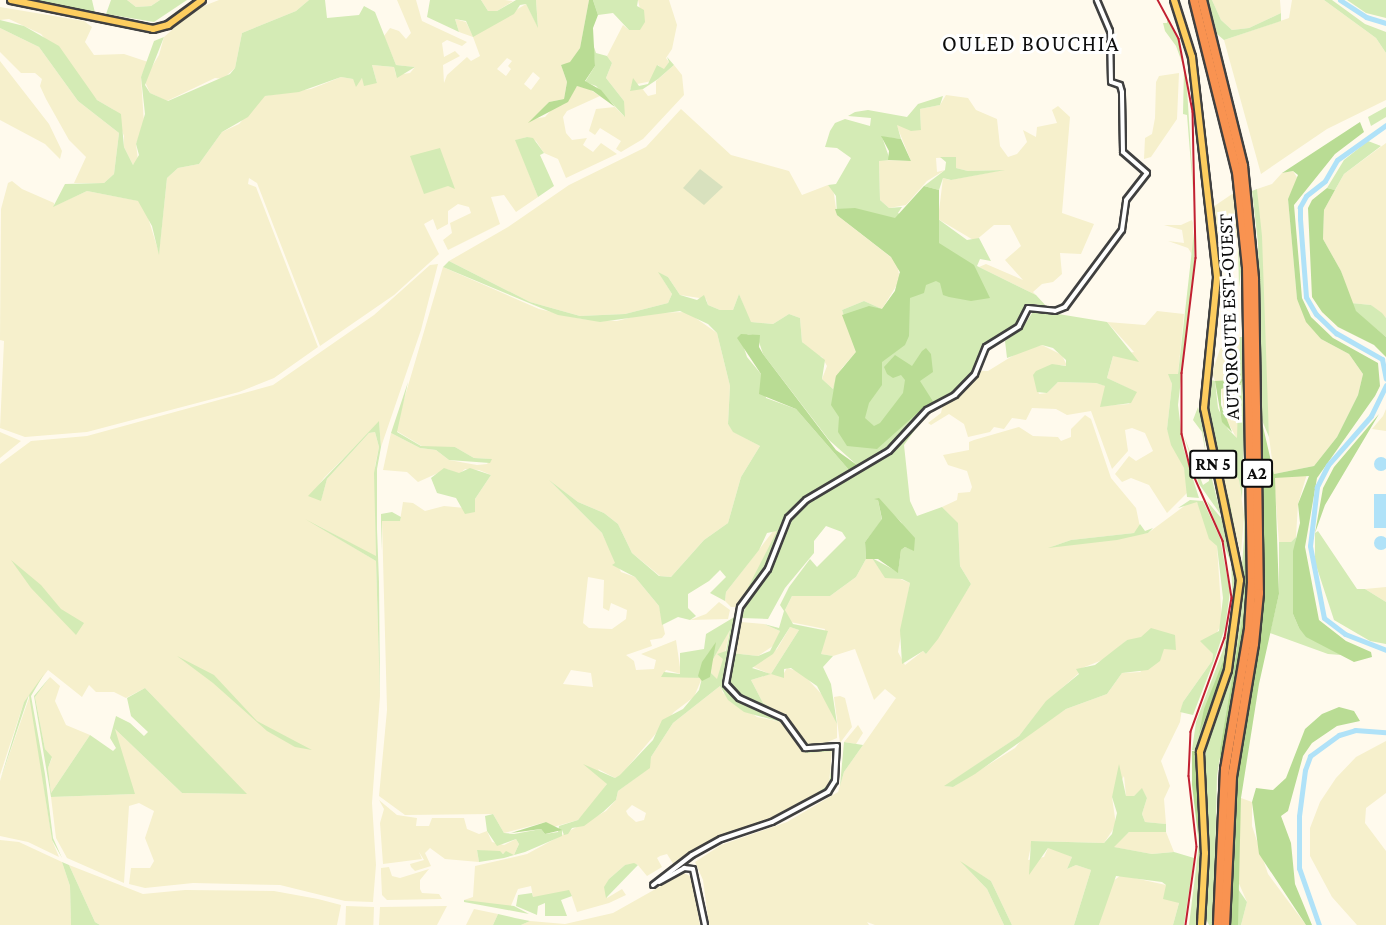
<!DOCTYPE html>
<style>
body{margin:0}
#map{position:relative;width:1386px;height:925px;overflow:hidden;background:#fffaed;font-family:"Crimson Pro",serif}
div>[style]{position:absolute}
.farmland>*{inset:0;background:#f6f0cc;transform-origin:0 0}
.green>*{inset:0;background:#d4ebb5}
.forest>*{inset:0;background:#b9dc94}
.cemetery>*{inset:0;background:#d8e1be}
.water>*{inset:0;background:#b0e2f8;transform-origin:0 0}
.round{border-radius:50%}
.river>*{height:5px;margin:-2.5px;padding:0 2.5px;transform-origin:2.5px;border-radius:2.5px;background:#b0e2f8}
.roads{filter:drop-shadow(2px 0 #404040) drop-shadow(-2px 0 #404040) drop-shadow(0 2px #404040) drop-shadow(0 -2px #404040)}
.minor>*{height:4px;margin:-2px;padding:0 2px;transform-origin:2px;border-radius:2px;background:#fff}
.major>*{height:6px;margin:-3px;padding:0 3px;transform-origin:3px;border-radius:3px;background:#fdcd5f}
.highway>*{height:8px;margin:-4px;padding:0 4px;transform-origin:4px;border-radius:4px;background:#f99351}
.rail>*{height:1.5px;margin:-0.75px;padding:0 0.75px;transform-origin:0.75px;border-radius:0.75px;background:#c22032}
span{translate:-50% -50%;white-space:nowrap;text-align:center;line-height:1.15;-webkit-text-stroke:6px #fff;paint-order:stroke}
.shield-label span{padding:2px 4px;background:#fff;border:2px solid;border-radius:4px;-webkit-text-stroke-width:0}
.shield-label{font-size:18px;color:#0d0d0d;font-weight:700}
.street-label{font-size:20px;color:#0d0d0d}
.quarter-label{font-size:22px;color:#0d0d0d;letter-spacing:1.5px}
</style>
<div id="map">
<div class="farmland">
<div style="clip-path:polygon(127px 0,160px 0,151px 6px,136px 7px)"></div>
<div style="clip-path:polygon(219px 0,309px 0,296px 11px,242px 33px,235px 68px,223px 79px,215px 78px,167px 101px,150px 93px,144px 80px,159px 55px,164px 37px,196px 9px)"></div>
<div style="clip-path:polygon(evenodd,397px 0,416px 0,422px 21px,467px 42px,462px 46px,447px 40px,442px 43px,444px 57px,455px 51px,460px 56px,443px 65px,444px 83px,447px 75px,467px 57px,471px 61px,480px 56px,473px 37px,459px 32px,455px 19px,466px 22px,473px 36px,526px 4px,538px 27px,536px 0,589px 0,580px 48px,570px 63px,561px 65px,567px 82px,564px 99px,549px 102px,533px 119px,545px 117px,554px 107px,564px 104px,577px 86px,589px 89px,600px 96px,567px 111px,563px 117px,566px 133px,572px 140px,587px 138px,583px 145px,593px 152px,601px 143px,617px 154px,566px 178px,558px 159px,544px 153px,536px 141px,527px 137px,516px 140px,538px 197px,516px 212px,504px 195px,491px 197px,500px 224px,448px 250px,443px 240px,452px 233px,450px 223px,471px 213px,469px 207px,458px 204px,448px 211px,448px 224px,437px 230px,433px 219px,424px 224px,439px 254px,394px 295px,320px 346px,257px 183px,249px 178px,248px 184px,256px 187px,318px 347px,274px 378px,239px 392px,87px 432px,25px 437px,0 428px,4px 341px,0 340px,1px 209px,8px 183px,12px 181px,22px 189px,54px 203px,54px 206px,87px 191px,139px 201px,146px 211px,159px 253px,167px 178px,178px 168px,199px 164px,222px 132px,239px 124px,264px 96px,311px 89px,341px 77px,353px 79px,356px 85px,362px 78px,377px 83px,372px 65px,394px 67px,396px 75px,410px 73px,415px 67px,396px 65px,384px 36px,390px 28px,399px 31px,406px 39px,411px 33px,397px 0,507px 58px,512px 61px,508px 66px,511px 69px,506px 76px,497px 69px,507px 58px,397px 0,533px 72px,540px 78px,531px 90px,524px 84px,533px 72px)"></div>
<div style="clip-path:polygon(481px 0,505px 0,513px 1px,497px 11px,488px 11px)"></div>
<div style="clip-path:polygon(638px 0,669px 0,677px 25px,672px 49px,666px 58px,669px 62px,664px 70px,658px 65px,652px 81px,632px 85px,630px 90px,641px 87px,648px 96px,656px 94px,656px 81px,674px 65px,682px 75px,684px 95px,643px 139px,621px 152px,616px 149px,621px 141px,600px 128px,595px 135px,589px 131px,596px 109px,615px 107px,624px 116px,624px 101px,606px 78px,612px 63px,607px 56px,623px 25px,629px 30px,640px 9px)"></div>
<div style="clip-path:polygon(1212px 0,1280px 0,1281px 13px,1249px 28px,1232px 30px,1221px 20px)"></div>
<div style="clip-path:polygon(1292px 0,1324px 0,1376px 38px,1386px 53px,1386px 100px,1327px 129px,1261px 174px,1224px 40px,1289px 18px)"></div>
<div style="clip-path:polygon(0 7px,84px 21px,92px 27px,85px 42px,94px 55px,124px 54px,148px 62px,141px 77px,144px 124px,136px 144px,138px 160px,133px 165px,124px 147px,124px 136px,114px 110px,97px 100px,41px 34px,9px 19px,0 20px)"></div>
<div style="clip-path:polygon(0 28px,39px 47px,78px 101px,119px 133px,114px 174px,104px 183px,74px 183px,86px 157px,69px 140px,46px 99px,40px 86px,42px 79px,35px 73px,21px 73px,0 52px)"></div>
<div style="clip-path:polygon(0 61px,49px 124px,62px 151px,60px 159px,45px 144px,0 120px)"></div>
<div style="clip-path:polygon(1179px 73px,1177px 119px,1151px 157px,1144px 159px,1145px 138px,1152px 134px,1155px 118px,1156px 82px,1159px 76px)"></div>
<div style="clip-path:polygon(946px 95px,968px 98px,976px 110px,997px 119px,1000px 146px,1008px 157px,1017px 154px,1027px 142px,1023px 130px,1036px 137px,1037px 127px,1057px 123px,1052px 110px,1058px 106px,1070px 117px,1062px 213px,1094px 224px,1081px 254px,1060px 253px,1062px 274px,1053px 282px,1042px 284px,1033px 292px,1036px 295px,979px 267px,986px 264px,1023px 280px,1005px 260px,1021px 246px,1010px 225px,994px 225px,975px 241px,938px 219px,943px 178px,950px 180px,1003px 170px,968px 171px,956px 168px,955px 157px,936px 158px,937px 172px,945px 170px,927px 181px,906px 205px,889px 208px,880px 200px,879px 160px,911px 161px,896px 124px,921px 130px,920px 109px,940px 105px)"></div>
<div style="clip-path:polygon(681px 109px,731px 155px,789px 171px,802px 195px,828px 185px,833px 188px,837px 215px,897px 262px,900px 280px,882px 309px,864px 301px,842px 310px,856px 352px,842px 368px,833px 389px,822px 379px,827px 366px,822px 357px,811px 353px,802px 342px,800px 318px,789px 314px,773px 324px,750px 322px,739px 294px,733px 310px,720px 310px,708px 305px,706px 299px,680px 295px,668px 277px,659px 273px,672px 294px,668px 303px,625px 314px,580px 316px,530px 302px,449px 261px,508px 227px,569px 185px,646px 147px)"></div>
<div style="clip-path:polygon(1386px 143px,1386px 318px,1371px 305px,1351px 303px,1341px 271px,1323px 239px,1324px 210px,1344px 174px)"></div>
<div style="clip-path:polygon(1293px 171px,1298px 179px,1288px 199px,1297px 299px,1321px 339px,1349px 354px,1363px 374px,1358px 395px,1337px 437px,1314px 466px,1274px 474px,1269px 437px,1257px 189px,1272px 184px,1282px 173px)"></div>
<div style="clip-path:polygon(1235px 192px,1239px 237px,1216px 241px,1213px 207px)"></div>
<div style="clip-path:polygon(1192px 220px,1193px 223px,1193px 256px,1188px 248px,1168px 241px,1184px 243px,1182px 230px,1164px 225px,1181px 225px)"></div>
<div style="clip-path:polygon(438px 264px,421px 330px,381px 447px,379px 422px,324px 478px,311px 495px,321px 500px,327px 479px,369px 433px,375px 432px,379px 447px,375px 466px,376px 557px,313px 523px,376px 561px,380px 696px,372px 803px,376px 865px,373px 902px,345px 901px,280px 885px,193px 883px,145px 888px,129px 884px,131px 868px,150px 868px,154px 861px,145px 838px,154px 811px,139px 803px,129px 806px,124px 883px,67px 858px,56px 838px,51px 797px,134px 794px,114px 728px,182px 793px,246px 794px,145px 688px,126px 698px,114px 692px,96px 692px,89px 685px,82px 697px,48px 670px,24px 702px,0 775px,0 464px,31px 441px,87px 436px,273px 385px,374px 315px,430px 265px)"></div>
<div style="clip-path:polygon(evenodd,443px 267px,539px 309px,582px 319px,617px 321px,648px 313px,687px 312px,717px 333px,730px 386px,728px 424px,734px 432px,760px 446px,741px 477px,728px 523px,704px 540px,671px 577px,660px 576px,632px 553px,618px 524px,604px 513px,578px 502px,550px 481px,602px 533px,621px 572px,635px 577px,659px 606px,665px 634px,662px 638px,650px 640px,652px 646px,626px 655px,634px 661px,636px 670px,654px 669px,656px 660px,641px 654px,676px 640px,681px 674px,666px 670px,663px 675px,702px 678px,694px 697px,674px 712px,620px 776px,615px 778px,598px 769px,607px 784px,588px 810px,578px 820px,550px 828px,546px 822px,504px 833px,493px 814px,405px 815px,379px 796px,387px 710px,382px 521px,400px 521px,403px 502px,413px 503px,425px 511px,444px 506px,475px 509px,475px 499px,491px 475px,479px 470px,465px 469px,459px 474px,447px 469px,418px 482px,407px 472px,383px 470px,391px 433px,420px 448px,436px 450px,449px 460px,477px 465px,487px 464px,491px 459px,474px 458px,455px 447px,425px 448px,395px 430px,443px 267px,588px 577px,604px 580px,603px 608px,609px 611px,611px 603px,627px 610px,626px 619px,612px 629px,589px 628px,583px 623px,588px 577px,443px 267px,571px 670px,591px 673px,593px 687px,563px 684px,571px 670px)"></div>
<div style="clip-path:polygon(1157px 311px,1184px 314px,1178px 374px,1169px 374px,1172px 384px,1167px 429px,1184px 468px,1189px 491px,1167px 513px,1149px 485px,1131px 478px,1122px 482px,1115px 474px,1129px 456px,1136px 461px,1153px 451px,1145px 433px,1132px 428px,1125px 430px,1128px 451px,1112px 469px,1091px 411px,1067px 415px,1056px 409px,1032px 408px,1026px 420px,1012px 418px,1004px 429px,994px 427px,990px 432px,968px 437px,964px 424px,949px 414px,931px 425px,928px 423px,941px 413px,943px 404px,968px 386px,980px 366px,981px 371px,988px 371px,1022px 350px,1042px 345px,1062px 355px,1067px 366px,1061px 365px,1036px 383px,1039px 394px,1047px 393px,1058px 382px,1096px 383px,1106px 386px,1101px 406px,1129px 404px,1136px 392px,1107px 378px,1113px 356px,1134px 352px,1107px 322px,1145px 325px)"></div>
<div style="clip-path:polygon(1240px 337px,1241px 379px,1215px 381px,1212px 373px,1220px 349px)"></div>
<div style="clip-path:polygon(1241px 383px,1238px 433px,1237px 439px,1225px 417px,1221px 389px)"></div>
<div style="clip-path:polygon(1386px 409px,1386px 431px,1372px 429px,1383px 416px)"></div>
<div style="clip-path:polygon(evenodd,1085px 415px,1091px 419px,1111px 478px,1136px 508px,1140px 527px,1134px 533px,1071px 540px,1051px 547px,1148px 533px,1191px 501px,1197px 502px,1217px 546px,1222px 622px,1215px 637px,1201px 641px,1213px 654px,1212px 661px,1183px 702px,1180px 722px,1161px 761px,1170px 786px,1164px 799px,1166px 824px,1145px 822px,1142px 814px,1147px 798px,1142px 789px,1134px 796px,1126px 796px,1124px 776px,1112px 797px,1116px 825px,1104px 843px,1032px 841px,1028px 860px,1044px 857px,1048px 848px,1055px 849px,1072px 857px,1067px 869px,1076px 865px,1091px 870px,1074px 925px,1012px 925px,991px 881px,963px 864px,987px 889px,1004px 925px,875px 925px,867px 922px,869px 925px,709px 925px,703px 880px,695px 862px,721px 845px,787px 822px,838px 792px,844px 772px,896px 698px,885px 689px,874px 700px,855px 649px,833px 656px,821px 654px,825px 629px,790px 622px,785px 610px,792px 596px,830px 596px,856px 577px,866px 559px,872px 558px,881px 571px,910px 583px,898px 652px,905px 665px,923px 651px,926px 654px,971px 584px,960px 566px,958px 524px,942px 507px,957px 500px,958px 493px,970px 492px,972px 487px,967px 471px,948px 465px,943px 455px,969px 450px,969px 442px,974px 440px,1019px 427px,1033px 436px,1058px 437px,1061px 441px,1071px 437px,1071px 429px,1085px 415px,1127px 640px,1141px 672px,1122px 673px,1107px 694px,1066px 709px,1025px 736px,1015px 748px,953px 787px,945px 786px,1019px 736px,1046px 702px,1079px 673px,1077px 670px,1105px 659px,1127px 640px)"></div>
<div style="clip-path:polygon(0 432px,21px 441px,0 458px)"></div>
<div style="clip-path:polygon(1215px 458px,1229px 466px,1239px 480px,1244px 516px,1241px 553px)"></div>
<div style="clip-path:polygon(1307px 474px,1298px 504px,1296px 537px,1291px 542px,1279px 542px,1274px 478px)"></div>
<div style="clip-path:polygon(774px 530px,778px 531px,760px 568px,738px 607px,731px 607px,725px 601px,726px 592px)"></div>
<div style="clip-path:polygon(1386px 587px,1386px 602px,1365px 589px)"></div>
<div style="clip-path:polygon(719px 602px,730px 610px,728px 619px,690px 620px,706px 614px)"></div>
<div style="clip-path:polygon(741px 622px,764px 624px,780px 631px,776px 644px,758px 656px,731px 653px)"></div>
<div style="clip-path:polygon(790px 627px,799px 630px,771px 674px,784px 673px,787px 668px,801px 672px,827px 700px,837px 724px,837px 738px,818px 746px,806px 745px,786px 716px,763px 703px,751px 680px,770px 674px,751px 666px,777px 649px)"></div>
<div style="clip-path:polygon(730px 629px,720px 676px,717px 680px,711px 673px,712px 661px)"></div>
<div style="clip-path:polygon(50px 677px,60px 686px,55px 701px,66px 725px,90px 735px,51px 793px,48px 768px,52px 758px,45px 749px,35px 697px)"></div>
<div style="clip-path:polygon(evenodd,720px 686px,723px 693px,757px 717px,781px 722px,806px 753px,832px 749px,829px 784px,808px 800px,772px 819px,718px 837px,674px 865px,667px 854px,660px 856px,657px 858px,662px 867px,647px 876px,637px 864px,625px 865px,609px 879px,607px 898px,622px 889px,626px 895px,609px 903px,577px 912px,571px 894px,533px 897px,531px 886px,518px 889px,510px 908px,464px 900px,473px 897px,475px 866px,527px 854px,606px 811px,616px 800px,618px 791px,649px 768px,651px 757px,673px 723px,720px 686px,632px 805px,646px 813px,644px 820px,636px 822px,628px 815px,626px 811px,632px 805px)"></div>
<div style="clip-path:polygon(30px 695px,52px 840px,59px 857px,28px 842px,0 836px,0 781px)"></div>
<div style="clip-path:polygon(840px 696px,845px 698px,852px 727px,840px 743px,834px 697px)"></div>
<div style="clip-path:polygon(858px 725px,863px 733px,856px 744px,844px 742px)"></div>
<div style="clip-path:polygon(1386px 741px,1386px 793px,1366px 808px,1365px 823px,1386px 851px,1386px 925px,1357px 925px,1332px 897px,1310px 856px,1310px 828px,1320px 802px,1336px 778px,1356px 757px)"></div>
<div style="clip-path:polygon(1241px 798px,1252px 802px,1252px 826px,1268px 874px,1306px 925px,1241px 925px,1247px 902px,1237px 879px)"></div>
<div style="clip-path:polygon(379px 800px,397px 815px,417px 818px,416px 826px,429px 826px,432px 818px,464px 818px,467px 829px,479px 834px,487px 831px,492px 842px,504px 845px,516px 839px,519px 844px,514px 855px,477px 850px,479px 862px,445px 859px,430px 848px,425px 853px,431px 866px,415px 871px,411px 867px,410px 864px,424px 860px,419px 852px,422px 859px,383px 864px,380px 823px,384px 809px)"></div>
<div style="clip-path:polygon(1143px 830px,1166px 832px,1174px 852px,1152px 854px,1113px 847px,1129px 832px)"></div>
<div style="clip-path:polygon(0 840px,19px 842px,62px 862px,70px 886px,71px 925px,0 925px)"></div>
<div style="clip-path:polygon(69px 865px,143px 894px,185px 890px,274px 891px,318px 899px,341px 905px,337px 925px,100px 925px,95px 922px)"></div>
<div style="clip-path:polygon(389px 867px,392px 876px,400px 878px,429px 869px,420px 880px,420px 889px,422px 893px,439px 894px,442px 899px,387px 900px,382px 895px,381px 873px,381px 868px)"></div>
<div style="clip-path:polygon(684px 873px,692px 877px,700px 925px,521px 925px,530px 921px,565px 924px,613px 913px)"></div>
<div style="clip-path:polygon(1121px 875px,1166px 885px,1170px 898px,1179px 903px,1173px 925px,1099px 925px,1112px 882px)"></div>
<div style="left:346px;top:906px;width:28px;height:19px;rotate:2deg"></div>
<div style="clip-path:polygon(447px 906px,437px 925px,379px 925px,380px 907px)"></div>
<div style="clip-path:polygon(474px 909px,498px 914px,493px 925px,466px 925px)"></div>
</div>
<div class="green">
<div style="clip-path:polygon(37px 0,92px 0,95px 13px,49px 3px)"></div>
<div style="clip-path:polygon(111px 0,127px 0,136px 7px,151px 6px,160px 0,187px 0,154px 22px,106px 14px)"></div>
<div style="clip-path:polygon(309px 0,325px 0,327px 18px,359px 15px,364px 6px,375px 12px,396px 65px,415px 67px,397px 78px,394px 67px,372px 65px,377px 83px,364px 86px,362px 78px,356px 87px,353px 79px,341px 77px,299px 92px,265px 96px,248px 117px,222px 132px,199px 164px,178px 168px,167px 178px,159px 255px,152px 226px,138px 201px,87px 191px,53px 207px,65px 184px,104px 183px,114px 174px,119px 133px,78px 101px,39px 47px,0 28px,0 20px,24px 26px,59px 46px,97px 100px,121px 114px,124px 147px,133px 165px,139px 155px,136px 144px,145px 114px,141px 77px,154px 41px,164px 37px,145px 85px,150px 93px,168px 101px,230px 74px,235px 68px,242px 33px,296px 11px)"></div>
<div style="clip-path:polygon(430px 0,481px 0,488px 11px,497px 11px,516px 0,536px 0,538px 28px,526px 4px,520px 5px,514px 14px,473px 37px,466px 21px,455px 19px,459px 32px,427px 17px)"></div>
<div style="clip-path:polygon(593px 0,638px 0,637px 6px,644px 10px,645px 22px,640px 30px,629px 30px,613px 13px,598px 15px)"></div>
<div style="clip-path:polygon(1208px 0,1212px 0,1221px 20px,1232px 30px,1249px 28px,1281px 13px,1281px 21px,1224px 40px,1217px 34px)"></div>
<div style="clip-path:polygon(1324px 0,1332px 0,1365px 24px,1386px 32px,1386px 53px,1376px 38px)"></div>
<div style="clip-path:polygon(1347px 0,1386px 0,1386px 18px,1366px 13px)"></div>
<div style="clip-path:polygon(1167px 18px,1178px 40px,1186px 73px,1195px 215px,1187px 115px,1183px 114px,1184px 68px,1176px 46px,1165px 31px,1163px 23px,1167px 23px)"></div>
<div style="clip-path:polygon(593px 44px,596px 53px,607px 56px,612px 63px,606px 78px,624px 101px,625px 117px,596px 86px,585px 82px,595px 66px)"></div>
<div style="clip-path:polygon(667px 57px,674px 65px,658px 79px,643px 89px,630px 91px,633px 78px,639px 86px,648px 84px,657px 65px,664px 69px,669px 62px)"></div>
<div style="clip-path:polygon(943px 96px,940px 105px,920px 109px,921px 130px,911px 131px,897px 125px,901px 139px,882px 137px,890px 160px,879px 161px,880px 200px,889px 208px,902px 207px,898px 213px,939px 242px,938px 219px,967px 240px,979px 238px,991px 261px,980px 259px,977px 266px,1036px 295px,1047px 307px,1035px 304px,1027px 307px,1018px 324px,982px 347px,973px 371px,961px 386px,922px 411px,887px 450px,857px 465px,829px 440px,763px 354px,757px 336px,748px 334px,741px 339px,747px 357px,761px 374px,766px 398px,796px 409px,849px 470px,792px 508px,782px 522px,765px 568px,738px 607px,777px 531px,767px 533px,759px 550px,726px 592px,725px 601px,710px 593px,726px 577px,720px 570px,709px 581px,688px 594px,688px 608px,696px 616px,690px 620px,678px 617px,662px 625px,659px 606px,635px 577px,612px 565px,615px 563px,602px 533px,549px 480px,578px 502px,604px 513px,618px 524px,632px 553px,659px 576px,671px 577px,704px 540px,728px 523px,741px 477px,760px 446px,733px 432px,728px 424px,730px 386px,717px 333px,708px 324px,680px 311px,600px 322px,558px 315px,443px 267px,449px 261px,530px 302px,580px 316px,625px 314px,668px 303px,672px 294px,658px 272px,668px 277px,680px 295px,697px 300px,704px 295px,708px 305px,720px 310px,733px 310px,739px 294px,751px 322px,773px 324px,789px 314px,800px 318px,802px 342px,825px 360px,822px 379px,833px 389px,836px 376px,856px 352px,842px 310px,864px 301px,882px 309px,895px 291px,900px 272px,891px 256px,837px 215px,836px 196px,828px 185px,836px 184px,851px 158px,837px 148px,825px 147px,830px 131px,835px 123px,845px 119px,870px 126px,871px 118px,848px 116px,855px 112px,868px 110px,907px 117px,918px 104px)"></div>
<div style="clip-path:polygon(1386px 107px,1386px 117px,1371px 126px,1368px 117px)"></div>
<div style="clip-path:polygon(527px 137px,533px 138px,544px 153px,540px 155px,554px 186px,538px 197px,515px 140px)"></div>
<div style="clip-path:polygon(1368px 141px,1381px 146px,1344px 174px,1335px 190px,1327px 188px,1344px 160px)"></div>
<div style="clip-path:polygon(440px 148px,455px 189px,448px 186px,424px 194px,410px 156px)"></div>
<div style="clip-path:polygon(940px 157px,956px 157px,956px 168px,968px 171px,1005px 170px,951px 180px,943px 178px,939px 190px,924px 186px,945px 170px,946px 162px)"></div>
<div style="clip-path:polygon(1257px 189px,1262px 236px,1269px 437px,1261px 418px,1258px 243px,1252px 191px)"></div>
<div style="clip-path:polygon(1195px 223px,1194px 267px,1178px 405px,1183px 447px,1199px 498px,1187px 497px,1184px 468px,1171px 445px,1167px 429px,1172px 384px,1168px 374px,1178px 374px)"></div>
<div style="clip-path:polygon(1237px 237px,1241px 271px,1239px 287px,1238px 246px)"></div>
<div style="clip-path:polygon(1351px 303px,1371px 305px,1382px 313px,1386px 318px,1386px 337px,1356px 312px)"></div>
<div style="clip-path:polygon(1034px 310px,1107px 322px,1139px 362px,1113px 356px,1107px 378px,1137px 392px,1131px 403px,1100px 407px,1105px 386px,1096px 383px,1058px 382px,1047px 393px,1037px 392px,1033px 375px,1036px 371px,1052px 364px,1066px 366px,1066px 360px,1053px 348px,1042px 345px,1007px 358px,1005px 341px,1022px 329px)"></div>
<div style="clip-path:polygon(1240px 337px,1242px 337px,1245px 404px,1242px 499px,1239px 480px,1229px 466px,1215px 457px,1207px 404px,1208px 379px,1215px 381px,1218px 408px,1228px 429px,1237px 438px)"></div>
<div style="clip-path:polygon(408px 382px,397px 432px,421px 446px,455px 447px,474px 458px,492px 459px,490px 463px,449px 460px,436px 450px,420px 448px,391px 433px)"></div>
<div style="clip-path:polygon(1198px 407px,1202px 421px,1206px 455px,1202px 432px,1193px 420px)"></div>
<div style="clip-path:polygon(evenodd,928px 412px,904px 445px,910px 501px,917px 516px,942px 507px,958px 523px,960px 566px,971px 584px,938px 639px,926px 654px,923px 651px,902px 664px,900px 630px,910px 583px,902px 579px,885px 578px,872px 558px,898px 572px,901px 550px,905px 547px,914px 550px,901px 522px,878px 500px,882px 520px,865px 542px,866px 559px,856px 577px,830px 596px,792px 596px,785px 610px,793px 624px,828px 631px,821px 654px,833px 656px,823px 667px,831px 684px,837px 724px,817px 686px,791px 668px,784px 669px,784px 678px,771px 674px,751px 680px,763px 703px,782px 714px,736px 694px,729px 685px,731px 653px,758px 656px,770px 651px,780px 631px,764px 624px,779px 628px,784px 611px,780px 605px,789px 587px,810px 559px,817px 567px,846px 538px,842px 532px,826px 526px,814px 541px,814px 553px,785px 588px,768px 619px,741px 618px,750px 597px,770px 571px,788px 524px,809px 501px,891px 453px,928px 412px,790px 627px,799px 630px,771px 674px,752px 668px,773px 654px,790px 627px)"></div>
<div style="clip-path:polygon(379px 421px,381px 447px,377px 469px,377px 529px,379px 582px,380px 696px,376px 561px,305px 519px,376px 556px,374px 473px,379px 447px,375px 432px,369px 433px,327px 479px,321px 501px,308px 496px)"></div>
<div style="clip-path:polygon(1184px 436px,1203px 485px,1209px 481px,1209px 467px,1221px 515px,1199px 484px)"></div>
<div style="clip-path:polygon(444px 468px,459px 473px,470px 468px,491px 475px,475px 499px,475px 512px,465px 514px,456px 498px,437px 493px,431px 478px)"></div>
<div style="clip-path:polygon(1190px 500px,1203px 501px,1220px 538px,1230px 592px,1225px 628px,1215px 658px,1193px 715px,1180px 712px,1183px 702px,1212px 661px,1213px 654px,1200px 641px,1219px 631px,1223px 598px,1217px 546px,1209px 539px,1197px 502px,1178px 508px)"></div>
<div style="clip-path:polygon(1207px 501px,1222px 519px,1236px 588px,1233px 625px,1223px 674px,1196px 751px,1192px 750px,1196px 722px,1223px 650px,1233px 606px,1231px 563px)"></div>
<div style="clip-path:polygon(392px 512px,401px 517px,400px 521px,382px 521px,381px 551px,381px 514px)"></div>
<div style="clip-path:polygon(1140px 524px,1145px 531px,1153px 528px,1148px 533px,1117px 540px,1048px 548px,1071px 540px,1134px 533px)"></div>
<div style="clip-path:polygon(1318px 531px,1357px 589px,1365px 589px,1386px 602px,1386px 644px,1370px 641px,1334px 620px,1315px 562px,1315px 533px)"></div>
<div style="clip-path:polygon(1296px 537px,1293px 614px,1299px 628px,1341px 655px,1328px 654px,1270px 633px,1279px 594px,1279px 542px,1291px 542px)"></div>
<div style="clip-path:polygon(1244px 540px,1244px 610px,1217px 776px,1214px 908px,1213px 925px,1209px 925px,1206px 919px,1205px 922px,1209px 850px,1204px 763px,1209px 733px,1225px 694px,1235px 650px)"></div>
<div style="clip-path:polygon(11px 560px,41px 585px,61px 609px,84px 623px,76px 635px,31px 588px)"></div>
<div style="clip-path:polygon(evenodd,736px 616px,724px 671px,725px 688px,737px 700px,781px 719px,803px 749px,815px 752px,835px 748px,834px 774px,832px 782px,826px 790px,808px 800px,829px 784px,834px 751px,806px 753px,781px 722px,744px 712px,728px 700px,720px 686px,673px 723px,651px 757px,650px 768px,618px 791px,616px 800px,603px 812px,584px 826px,572px 828px,568px 834px,564px 835px,562px 830px,562px 836px,525px 852px,504px 858px,479px 862px,477px 850px,500px 851px,503px 854px,506px 851px,514px 855px,519px 844px,516px 839px,497px 846px,487px 831px,485px 816px,493px 814px,504px 833px,514px 834px,541px 829px,545px 834px,558px 832px,559px 826px,578px 820px,607px 784px,583px 764px,615px 778px,620px 775px,653px 740px,662px 720px,683px 709px,699px 690px,702px 678px,661px 677px,664px 672px,680px 674px,680px 653px,704px 649px,706px 634px,736px 616px,730px 630px,726px 651px,717px 654px,723px 659px,717px 679px,711px 673px,712px 661px,730px 630px)"></div>
<div style="clip-path:polygon(1151px 628px,1175px 635px,1176px 650px,1164px 649px,1160px 661px,1148px 670px,1122px 673px,1107px 694px,1066px 709px,975px 774px,953px 787px,944px 786px,1019px 736px,1046px 701px,1079px 674px,1076px 669px,1095px 665px,1127px 640px,1141px 637px)"></div>
<div style="clip-path:polygon(177px 656px,214px 675px,257px 721px,312px 750px,295px 747px,267px 731px,213px 683px)"></div>
<div style="clip-path:polygon(44px 674px,31px 696px,45px 774px,53px 838px,62px 858px,52px 840px,29px 695px,0 781px,24px 702px)"></div>
<div style="clip-path:polygon(50px 677px,35px 697px,45px 749px,52px 757px,48px 768px,51px 793px,90px 735px,113px 751px,116px 748px,110px 738px,116px 716px,130px 723px,144px 736px,148px 732px,131px 716px,127px 698px,145px 688px,247px 794px,182px 793px,115px 729px,135px 794px,51px 797px,34px 696px)"></div>
<div style="clip-path:polygon(844px 742px,863px 745px,844px 772px,840px 786px)"></div>
<div style="clip-path:polygon(1119px 764px,1126px 796px,1134px 796px,1142px 788px,1147px 798px,1142px 814px,1145px 822px,1166px 824px,1166px 832px,1129px 832px,1114px 847px,1152px 854px,1174px 852px,1194px 858px,1184px 925px,1173px 925px,1179px 903px,1163px 899px,1166px 885px,1162px 882px,1116px 876px,1099px 925px,1074px 925px,1091px 870px,1076px 865px,1067px 869px,1072px 857px,1048px 848px,1029px 875px,1031px 841px,1104px 843px,1112px 834px,1117px 813px,1112px 797px)"></div>
<div style="clip-path:polygon(1199px 844px,1202px 856px,1197px 925px,1189px 925px)"></div>
<div style="clip-path:polygon(960px 861px,991px 881px,1012px 925px,1004px 925px,987px 889px)"></div>
<div style="clip-path:polygon(62px 862px,69px 865px,95px 922px,100px 925px,71px 925px,70px 886px)"></div>
<div style="clip-path:polygon(634px 863px,638px 865px,606px 898px,604px 887px,609px 879px,625px 865px)"></div>
<div style="clip-path:polygon(1238px 889px,1247px 902px,1241px 925px,1238px 925px)"></div>
<div style="clip-path:polygon(569px 890px,572px 896px,561px 900px,567px 916px,545px 916px,545px 903px,538px 906px,537px 915px,516px 906px,518px 895px,532px 893px,533px 897px)"></div>
<div style="clip-path:polygon(464px 900px,514px 906px,529px 914px,464px 902px)"></div>
<div style="clip-path:polygon(498px 914px,515px 918px,530px 921px,521px 925px,493px 925px)"></div>
</div>
<div class="forest">
<div style="clip-path:polygon(589px 0,593px 0,598px 15px,593px 28px,595px 66px,585px 81px,601px 90px,615px 107px,593px 91px,577px 86px,568px 102px,528px 123px,549px 102px,564px 99px,567px 82px,561px 65px,570px 62px,580px 48px)"></div>
<div style="clip-path:polygon(1360px 122px,1364px 132px,1335px 154px,1294px 205px,1302px 298px,1311px 317px,1333px 338px,1378px 363px,1380px 386px,1375px 396px,1317px 478px,1305px 547px,1319px 620px,1346px 641px,1371px 652px,1372px 657px,1354px 662px,1306px 637px,1299px 628px,1293px 614px,1293px 551px,1300px 523px,1298px 504px,1309px 476px,1275px 478px,1279px 594px,1259px 684px,1241px 798px,1238px 925px,1230px 925px,1235px 788px,1261px 620px,1261px 418px,1274px 474px,1314px 466px,1337px 437px,1358px 395px,1363px 374px,1349px 354px,1321px 339px,1306px 322px,1297px 299px,1288px 199px,1298px 175px,1293px 171px,1282px 173px)"></div>
<div style="clip-path:polygon(881px 136px,901px 139px,911px 161px,888px 160px,889px 151px)"></div>
<div style="clip-path:polygon(924px 186px,939px 190px,939px 243px,974px 265px,990px 298px,971px 301px,949px 297px,943px 295px,940px 283px,936px 281px,926px 285px,924px 293px,910px 298px,909px 336px,905px 345px,882px 362px,882px 385px,869px 403px,865px 418px,874px 426px,880px 423px,903px 393px,905px 380px,901px 375px,893px 378px,887px 374px,884px 367px,895px 355px,912px 366px,922px 351px,926px 348px,931px 354px,933px 372px,920px 381px,934px 403px,923px 408px,877px 449px,847px 446px,838px 432px,839px 417px,831px 405px,836px 376px,856px 352px,842px 315px,869px 306px,882px 309px,895px 291px,900px 272px,891px 257px,837px 215px,835px 209px,855px 208px,895px 218px)"></div>
<div style="clip-path:polygon(1327px 188px,1335px 190px,1324px 210px,1323px 239px,1341px 271px,1356px 311px,1386px 337px,1386px 357px,1374px 345px,1338px 327px,1322px 312px,1312px 297px,1308px 208px,1312px 200px)"></div>
<div style="clip-path:polygon(741px 334px,760px 335px,759px 347px,763px 354px,836px 450px,857px 465px,849px 470px,796px 409px,759px 394px,761px 374px,737px 338px)"></div>
<div style="clip-path:polygon(1244px 379px,1241px 383px,1221px 389px,1221px 405px,1232px 432px,1222px 422px,1215px 381px)"></div>
<div style="clip-path:polygon(1245px 404px,1248px 576px,1242px 647px,1220px 781px,1220px 750px,1244px 609px)"></div>
<div style="clip-path:polygon(1379px 414px,1325px 505px,1315px 533px,1323px 488px,1334px 467px)"></div>
<div style="clip-path:polygon(1220px 477px,1229px 499px,1240px 557px,1231px 528px)"></div>
<div style="clip-path:polygon(879px 498px,915px 538px,914px 551px,905px 547px,901px 550px,898px 573px,878px 559px,866px 559px,865px 542px,882px 519px,878px 500px,874px 499px)"></div>
<div style="clip-path:polygon(716px 642px,710px 677px,702px 681px,698px 676px,702px 662px)"></div>
<div style="clip-path:polygon(1228px 649px,1219px 683px,1199px 734px,1204px 709px)"></div>
<div style="clip-path:polygon(1339px 707px,1354px 711px,1360px 721px,1337px 726px,1312px 743px,1303px 756px,1288px 811px,1281px 816px,1291px 843px,1295px 884px,1312px 925px,1306px 925px,1259px 854px,1252px 802px,1256px 788px,1273px 790px,1286px 778px,1305px 729px,1322px 714px)"></div>
<div style="clip-path:polygon(1192px 751px,1196px 751px,1199px 844px,1192px 785px)"></div>
<div style="clip-path:polygon(546px 822px,562px 830px,545px 834px,541px 829px,511px 833px)"></div>
</div>
<div class="cemetery">
<div style="clip-path:polygon(700px 169px,723px 187px,704px 205px,683px 188px)"></div>
</div>
<div class="water">
<div class="round" style="left:1374px;top:457px;width:14px;height:14px"></div>
<div style="left:1374px;top:494px;width:12px;height:34px"></div>
<div class="round" style="left:1374px;top:536px;width:14px;height:14px"></div>
</div>
<div class="river">
<div style="left:1340px;top:0;width:31px;rotate:33deg"></div>
<div style="left:1366px;top:17px;width:21px;rotate:17deg"></div>
<div style="left:1386px;top:125px;width:60px;rotate:144.5deg"></div>
<div style="left:1337px;top:160px;width:24px;rotate:120deg"></div>
<div style="left:1325px;top:181px;width:24px;rotate:142deg"></div>
<div style="left:1306px;top:196px;width:13px;rotate:119deg"></div>
<div style="left:1300px;top:207px;width:12px;rotate:90deg"></div>
<div style="left:1300px;top:219px;width:78px;rotate:85.6deg"></div>
<div style="left:1306px;top:297px;width:20px;rotate:60deg"></div>
<div style="left:1316px;top:314px;width:28px;rotate:44deg"></div>
<div style="left:1336px;top:333px;width:53px;rotate:29.5deg"></div>
<div style="left:1382px;top:359px;width:20px;rotate:79deg"></div>
<div style="left:1386px;top:385px;width:34px;rotate:116deg"></div>
<div style="left:1371px;top:416px;width:65px;rotate:131.3deg"></div>
<div style="left:1328px;top:465px;width:25px;rotate:117deg"></div>
<div style="left:1317px;top:487px;width:59px;rotate:96.8deg"></div>
<div style="left:1310px;top:546px;width:73px;rotate:79deg"></div>
<div style="left:1324px;top:618px;width:26px;rotate:37deg"></div>
<div style="left:1345px;top:634px;width:44px;rotate:21.3deg"></div>
<div style="left:1319px;top:925px;width:60px;rotate:-109.3deg"></div>
<div style="left:1299px;top:868px;width:52px;rotate:-90deg"></div>
<div style="left:1299px;top:816px;width:46px;rotate:-82.6deg"></div>
<div style="left:1305px;top:770px;width:15px;rotate:-70deg"></div>
<div style="left:1310px;top:756px;width:36px;rotate:-36deg"></div>
<div style="left:1339px;top:735px;width:17px;rotate:-17deg"></div>
<div style="left:1355px;top:730px;width:31px;rotate:4deg"></div>
</div>
<div class="roads">
<div class="minor">
<div style="left:659px;top:882px;width:29px;rotate:-29deg"></div>
<div style="left:684px;top:868px;width:9px;rotate:6deg"></div>
<div style="left:693px;top:869px;width:57px;rotate:77.9deg"></div>
<div style="left:653px;top:885px;width:49px;rotate:-37.6deg"></div>
<div style="left:692px;top:855px;width:33px;rotate:-29deg"></div>
<div style="left:721px;top:839px;width:54px;rotate:-18.4deg"></div>
<div style="left:772px;top:822px;width:64px;rotate:-28.2deg"></div>
<div style="left:828px;top:792px;width:13px;rotate:-58deg"></div>
<div style="left:835px;top:781px;width:35px;rotate:-87deg"></div>
<div style="left:837px;top:746px;width:32px;rotate:176deg"></div>
<div style="left:805px;top:748px;width:37px;rotate:-126deg"></div>
<div style="left:783px;top:718px;width:48px;rotate:-155.6deg"></div>
<div style="left:739px;top:698px;width:19px;rotate:-133deg"></div>
<div style="left:726px;top:684px;width:78px;rotate:-79.7deg"></div>
<div style="left:740px;top:607px;width:47px;rotate:-53.6deg"></div>
<div style="left:768px;top:569px;width:55px;rotate:-68.6deg"></div>
<div style="left:788px;top:518px;width:25px;rotate:-45deg"></div>
<div style="left:806px;top:500px;width:96px;rotate:-30.6deg"></div>
<div style="left:889px;top:451px;width:56px;rotate:-47.2deg"></div>
<div style="left:927px;top:410px;width:32px;rotate:-28deg"></div>
<div style="left:955px;top:395px;width:29px;rotate:-46deg"></div>
<div style="left:975px;top:374px;width:29px;rotate:-68deg"></div>
<div style="left:986px;top:347px;width:39px;rotate:-32deg"></div>
<div style="left:1019px;top:326px;width:20px;rotate:-63deg"></div>
<div style="left:1028px;top:308px;width:27px;rotate:6deg"></div>
<div style="left:1055px;top:311px;width:11px;rotate:-22deg"></div>
<div style="left:1065px;top:307px;width:96px;rotate:-53.5deg"></div>
<div style="left:1122px;top:230px;width:30px;rotate:-82deg"></div>
<div style="left:1126px;top:200px;width:34px;rotate:-52deg"></div>
<div style="left:1147px;top:173px;width:32px;rotate:-139deg"></div>
<div style="left:1123px;top:152px;width:60px;rotate:-91deg"></div>
<div style="left:1122px;top:92px;width:7px;rotate:-106deg"></div>
<div style="left:1120px;top:85px;width:9px;rotate:-162deg"></div>
<div style="left:1111px;top:82px;width:51px;rotate:-91.1deg"></div>
<div style="left:1110px;top:31px;width:34px;rotate:-113deg"></div>
</div>
<div class="major">
<div style="left:11px;top:0;width:145px;rotate:11.5deg"></div>
<div style="left:153px;top:29px;width:16px;rotate:-15deg"></div>
<div style="left:168px;top:25px;width:42px;rotate:-36.3deg"></div>
<div style="left:1174px;top:0;width:60px;rotate:72.5deg"></div>
<div style="left:1192px;top:57px;width:222px;rotate:83.5deg"></div>
<div style="left:1217px;top:278px;width:131px;rotate:95.7deg"></div>
<div style="left:1204px;top:408px;width:176px;rotate:78.2deg"></div>
<div style="left:1240px;top:580px;width:91px;rotate:97.6deg"></div>
<div style="left:1228px;top:670px;width:87px;rotate:108.9deg"></div>
<div style="left:1200px;top:752px;width:101px;rotate:87.2deg"></div>
<div style="left:1205px;top:853px;width:72px;rotate:93.2deg"></div>
</div>
<div class="highway">
<div style="left:1194px;top:0;width:177px;rotate:76deg"></div>
<div style="left:1237px;top:172px;width:96px;rotate:84deg"></div>
<div style="left:1247px;top:267px;width:315px;rotate:89.1deg"></div>
<div style="left:1252px;top:582px;width:47px;rotate:93.7deg"></div>
<div style="left:1249px;top:629px;width:142px;rotate:99.7deg"></div>
<div style="left:1225px;top:769px;width:156px;rotate:92.6deg"></div>
<div style="left:1202px;top:0;width:171px;rotate:76.1deg"></div>
<div style="left:1243px;top:166px;width:114px;rotate:84.4deg"></div>
<div style="left:1254px;top:279px;width:314px;rotate:89.1deg"></div>
<div style="left:1259px;top:593px;width:51px;rotate:95.6deg"></div>
<div style="left:1254px;top:644px;width:135px;rotate:99.4deg"></div>
<div style="left:1232px;top:777px;width:148px;rotate:92.7deg"></div>
</div>
</div>
<div class="rail">
<div style="left:1158px;top:0;width:44px;rotate:61.7deg"></div>
<div style="left:1179px;top:39px;width:74px;rotate:79.1deg"></div>
<div style="left:1193px;top:112px;width:146px;rotate:88.8deg"></div>
<div style="left:1196px;top:258px;width:116px;rotate:96.9deg"></div>
<div style="left:1182px;top:373px;width:61px;rotate:90deg"></div>
<div style="left:1182px;top:434px;width:36px;rotate:76deg"></div>
<div style="left:1191px;top:469px;width:79px;rotate:66deg"></div>
<div style="left:1223px;top:541px;width:58px;rotate:81deg"></div>
<div style="left:1232px;top:598px;width:41px;rotate:99.9deg"></div>
<div style="left:1225px;top:638px;width:100px;rotate:109.9deg"></div>
<div style="left:1191px;top:732px;width:44px;rotate:92.6deg"></div>
<div style="left:1189px;top:776px;width:71px;rotate:83.6deg"></div>
<div style="left:1197px;top:847px;width:79px;rotate:98deg"></div>
</div>
<div class="shield-label">
<span style="left:1213px;top:464px">RN 5</span>
<span style="left:1257px;top:473px">A2</span>
</div>
<div class="street-label">
<span style="left:1229px;top:317px;rotate:-92deg">AUTOROUTE EST-OUEST</span>
</div>
<div class="quarter-label">
<span style="left:1031px;top:44px">OULED BOUCHIA</span>
</div>
</div>
